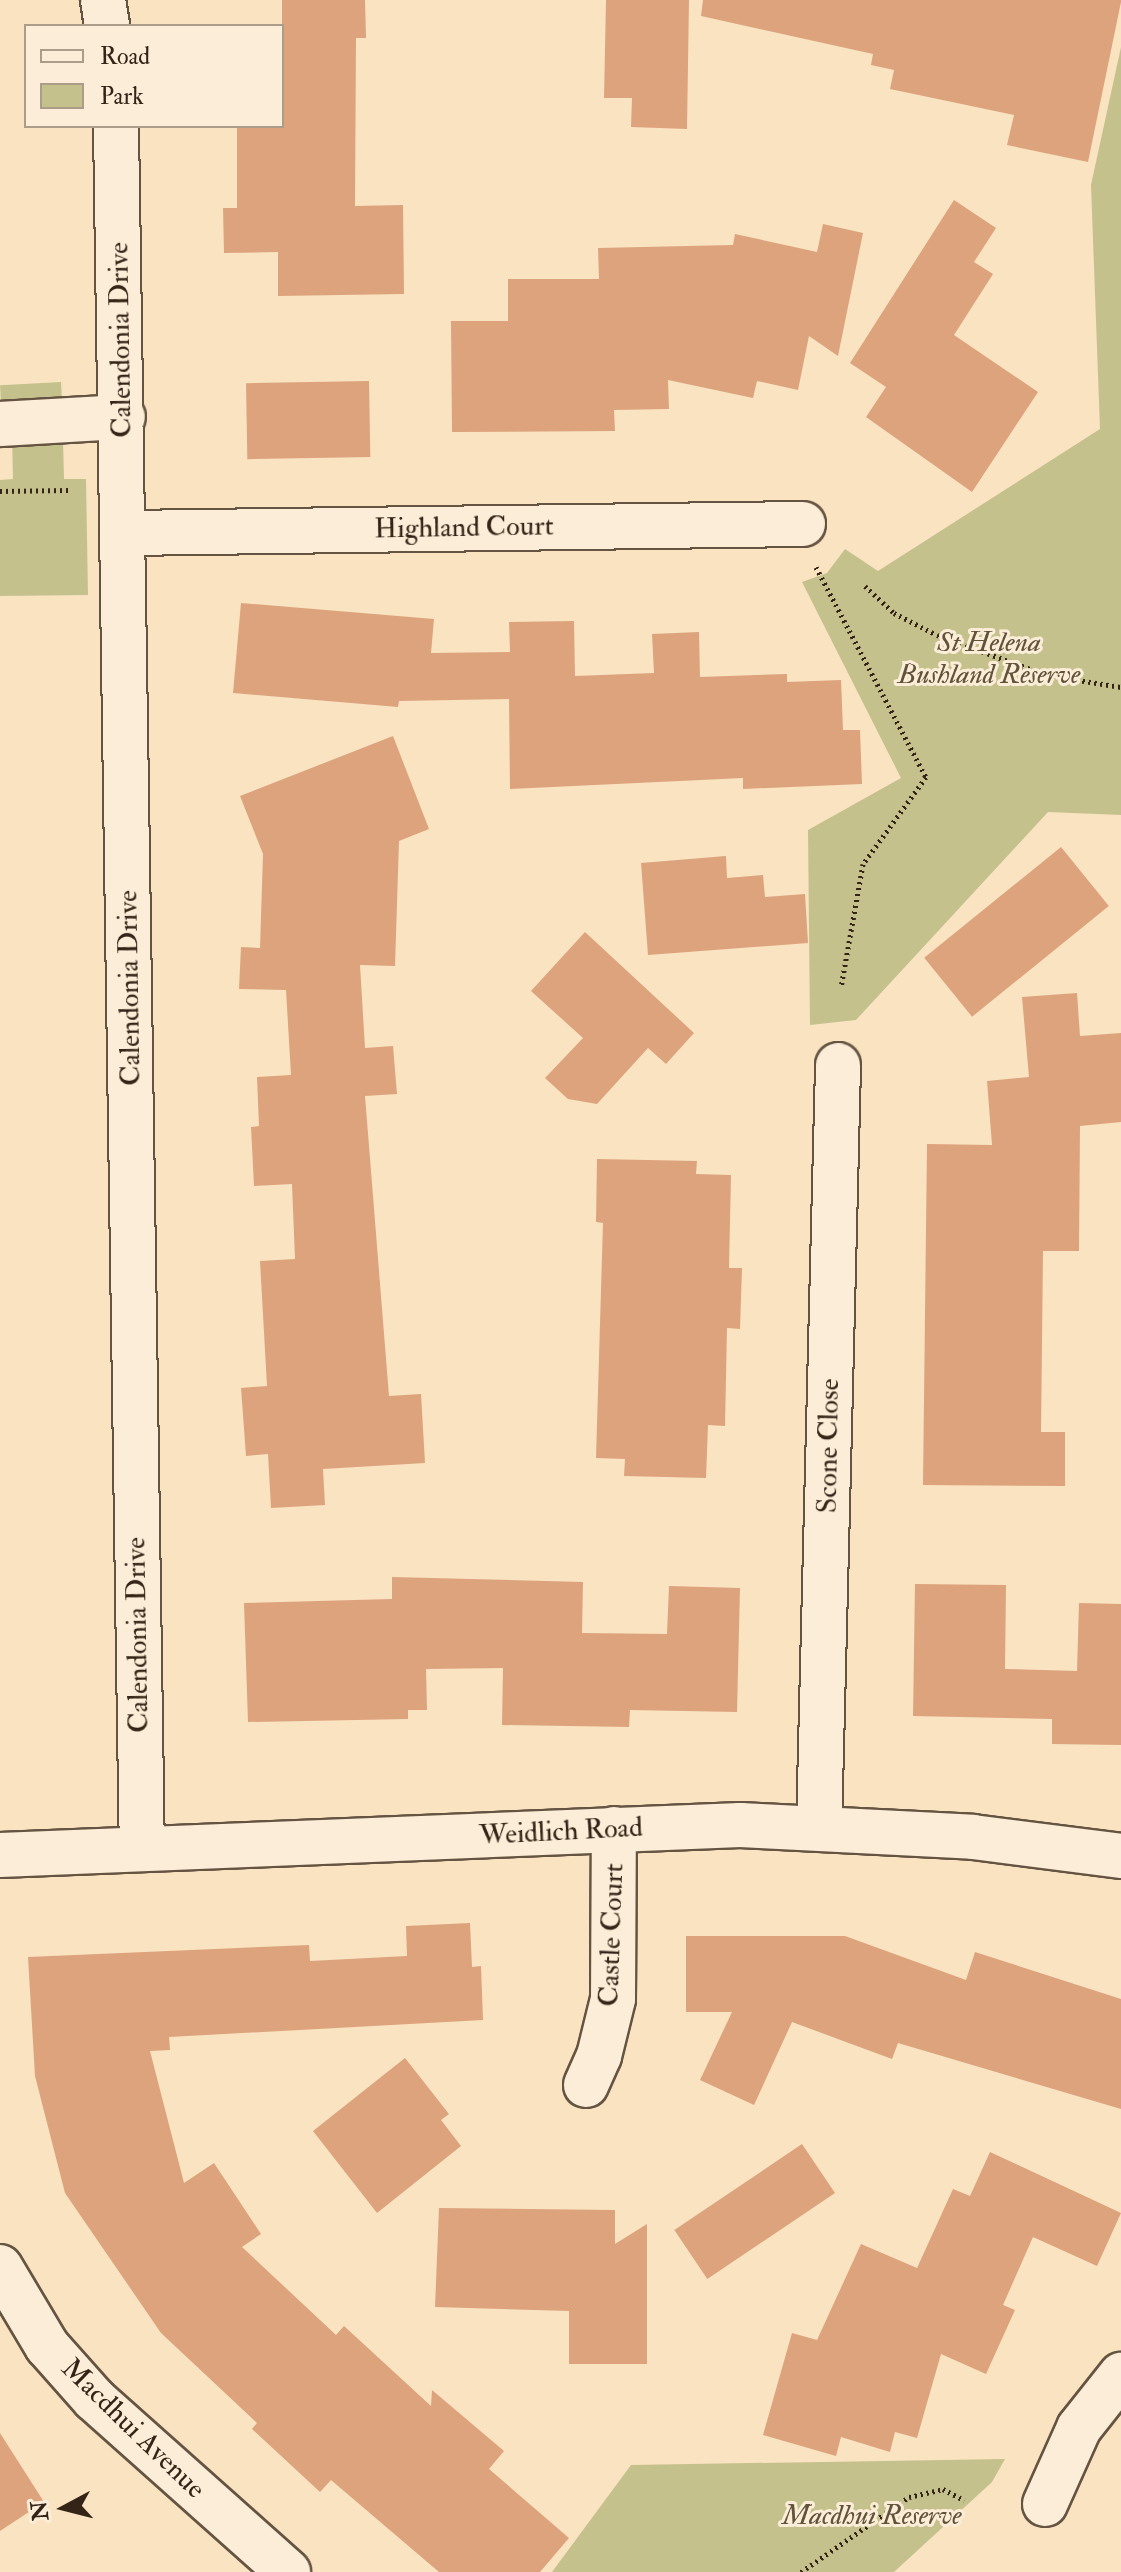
<!DOCTYPE html>
<style>
body{margin:0}
#map{position:relative;width:1121px;height:2572px;overflow:hidden;background:#f9e3c1;font-family:"IM FELL Double Pica",serif}
div>[style]{position:absolute}
.green>*{inset:0;background:#c5c18d;transform-origin:0 0}
.building>*{inset:0;background:#dda37d;transform-origin:0 0}
.path>*{height:5px;margin-top:-2.5px;transform-origin:0;background:repeating-linear-gradient(90deg,#342417 0 2px,transparent 0 6px)}
.roads{filter:drop-shadow(2px 0 #655442) drop-shadow(-2px 0 #655442) drop-shadow(0 2px #655442) drop-shadow(0 -2px #655442)}
.minor>*{height:44px;margin:-22px;padding:0 22px;transform-origin:22px;border-radius:22px;background:#fbedd7}
span{translate:-50% -50%;white-space:nowrap;text-align:center;line-height:1.15;-webkit-text-stroke:6px #fbedd7;paint-order:stroke}
.street-label{font-size:28px;color:#342417}
.park-label{font-size:28px;color:#60533a;font-style:italic}
.legend{position:absolute;left:24px;top:24px;width:260px;height:104px;box-sizing:border-box;background:#fbedd7;border:2px solid #ab9d8a;margin:0;padding:10px 14px;list-style:none;font-size:24px;color:#342417}
.legend li{display:flex;align-items:center;gap:16px;height:40px}
.legend b{width:40px;border:2px solid #ab9d8a}
.north{position:absolute;left:24px;top:2468px;width:80px;height:80px;-webkit-text-stroke:6px #fbedd7;paint-order:stroke;rotate:263deg;font-size:22px;font-weight:700;line-height:32px;text-align:center;color:#342417}
.north::after{content:'';display:block;margin:auto;width:28px;height:36px;background:#342417;clip-path:polygon(50% 0,100% 100%,50% 72%,0 100%)}
</style>
<div id="map">
<div class="green">
<div style="clip-path:polygon(1121px 47px,1121px 815px,1048px 812px,856px 1020px,810px 1025px,808px 830px,901px 778px,802px 582px,827px 573px,845px 549px,878px 571px,1100px 429px,1091px 185px)"></div>
<div style="left:61px;top:382px;width:20px;height:61px;rotate:87deg"></div>
<div style="clip-path:polygon(12px 436px,63px 439px,64px 479px,86px 479px,88px 595px,0 596px,0 480px,13px 479px)"></div>
<div style="clip-path:polygon(1005px 2459px,992px 2482px,894px 2572px,552px 2572px,631px 2465px)"></div>
</div>
<div class="building">
<div style="clip-path:polygon(282px 0,365px 0,366px 38px,356px 38px,355px 206px,403px 205px,404px 294px,278px 296px,278px 252px,224px 253px,223px 208px,237px 208px,237px 126px,282px 126px)"></div>
<div style="clip-path:polygon(606px 0,689px 0,687px 129px,631px 127px,632px 98px,604px 98px)"></div>
<div style="clip-path:polygon(703px 0,1121px 0,1121px 2px,1088px 162px,1007px 145px,1014px 115px,890px 89px,894px 70px,871px 65px,873px 54px,701px 16px)"></div>
<div style="clip-path:polygon(954px 200px,996px 228px,974px 262px,993px 274px,954px 335px,1038px 392px,972px 492px,866px 417px,886px 387px,850px 363px)"></div>
<div style="clip-path:polygon(823px 224px,863px 233px,838px 356px,809px 336px,798px 390px,757px 381px,753px 398px,668px 380px,669px 409px,614px 410px,615px 431px,452px 432px,451px 321px,508px 321px,508px 279px,599px 279px,598px 248px,733px 245px,735px 234px,817px 252px)"></div>
<div style="left:369px;top:381px;width:76px;height:123px;rotate:89deg"></div>
<div style="clip-path:polygon(241px 603px,434px 619px,431px 653px,510px 652px,509px 622px,574px 621px,575px 676px,654px 673px,652px 634px,699px 632px,700px 677px,787px 674px,787px 682px,841px 680px,843px 730px,860px 730px,862px 784px,743px 789px,743px 778px,510px 789px,509px 699px,399px 701px,398px 707px,233px 693px)"></div>
<div style="clip-path:polygon(393px 736px,429px 829px,399px 841px,395px 966px,360px 965px,365px 1048px,393px 1046px,397px 1094px,365px 1096px,389px 1396px,421px 1394px,425px 1463px,323px 1469px,325px 1505px,271px 1508px,268px 1454px,246px 1456px,241px 1388px,267px 1386px,260px 1261px,295px 1259px,292px 1184px,254px 1186px,251px 1127px,259px 1126px,257px 1077px,291px 1075px,286px 990px,239px 989px,241px 947px,260px 948px,263px 854px,240px 796px)"></div>
<div style="left:1061px;top:847px;width:76px;height:176px;rotate:51deg"></div>
<div style="clip-path:polygon(726px 856px,727px 878px,763px 875px,765px 897px,805px 894px,808px 943px,648px 955px,641px 863px)"></div>
<div style="clip-path:polygon(585px 932px,694px 1033px,666px 1064px,648px 1048px,597px 1104px,568px 1099px,545px 1078px,583px 1038px,531px 991px)"></div>
<div style="clip-path:polygon(1077px 993px,1080px 1036px,1121px 1033px,1121px 1122px,1080px 1126px,1079px 1251px,1043px 1251px,1041px 1432px,1065px 1432px,1065px 1486px,923px 1485px,927px 1144px,992px 1145px,987px 1081px,1029px 1077px,1022px 997px)"></div>
<div style="clip-path:polygon(597px 1159px,697px 1161px,696px 1174px,731px 1175px,729px 1268px,742px 1268px,740px 1329px,727px 1328px,725px 1426px,708px 1425px,706px 1478px,624px 1476px,625px 1459px,596px 1458px,603px 1223px,596px 1222px)"></div>
<div style="clip-path:polygon(392px 1577px,583px 1582px,582px 1633px,667px 1634px,669px 1586px,740px 1588px,737px 1712px,630px 1710px,629px 1727px,502px 1725px,503px 1668px,426px 1669px,427px 1710px,408px 1710px,408px 1719px,248px 1722px,244px 1603px,392px 1599px)"></div>
<div style="clip-path:polygon(915px 1584px,1006px 1585px,1005px 1669px,1077px 1671px,1079px 1603px,1121px 1604px,1121px 1745px,1052px 1744px,1052px 1719px,913px 1716px)"></div>
<div style="clip-path:polygon(470px 1923px,472px 1967px,481px 1966px,483px 2020px,169px 2037px,170px 2050px,150px 2051px,184px 2183px,214px 2163px,261px 2234px,242px 2247px,336px 2335px,344px 2326px,431px 2406px,432px 2390px,504px 2451px,489px 2469px,569px 2538px,540px 2572px,439px 2572px,331px 2480px,320px 2492px,252px 2429px,257px 2423px,161px 2333px,65px 2193px,35px 2076px,28px 1957px,309px 1945px,310px 1961px,407px 1956px,406px 1926px)"></div>
<div style="clip-path:polygon(686px 1936px,845px 1936px,966px 1980px,975px 1952px,1121px 1999px,1121px 2109px,898px 2043px,892px 2059px,792px 2022px,754px 2105px,700px 2080px,732px 2012px,686px 2012px)"></div>
<div style="clip-path:polygon(405px 2058px,449px 2114px,441px 2120px,461px 2146px,377px 2213px,313px 2131px)"></div>
<div style="left:802px;top:2144px;width:59px;height:154px;rotate:56deg"></div>
<div style="clip-path:polygon(990px 2152px,1121px 2213px,1097px 2266px,1033px 2237px,1003px 2305px,1015px 2310px,986px 2374px,941px 2354px,917px 2438px,895px 2432px,890px 2452px,841px 2437px,836px 2456px,763px 2435px,792px 2333px,817px 2340px,861px 2244px,917px 2268px,953px 2189px,970px 2196px)"></div>
<div style="clip-path:polygon(439px 2208px,615px 2210px,615px 2244px,647px 2224px,647px 2364px,569px 2364px,569px 2311px,435px 2307px)"></div>
<div style="clip-path:polygon(0 2433px,44px 2502px,0 2531px)"></div>
</div>
<div class="path">
<div style="left:0;top:491px;width:69px;rotate:-0.8deg"></div>
<div style="left:816px;top:567px;width:237px;rotate:62.4deg"></div>
<div style="left:926px;top:777px;width:107px;rotate:125.9deg"></div>
<div style="left:863px;top:864px;width:125px;rotate:100.1deg"></div>
<div style="left:865px;top:586px;width:40px;rotate:43deg"></div>
<div style="left:894px;top:613px;width:48px;rotate:27.1deg"></div>
<div style="left:937px;top:635px;width:117px;rotate:20deg"></div>
<div style="left:1047px;top:675px;width:75px;rotate:9.2deg"></div>
<div style="left:801px;top:2572px;width:131px;rotate:-34.8deg"></div>
<div style="left:909px;top:2497px;width:35px;rotate:-13deg"></div>
<div style="left:943px;top:2489px;width:24px;rotate:28deg"></div>
</div>
<div class="roads">
<div class="minor">
<div style="left:103px;top:0;width:26px;rotate:81deg"></div>
<div style="left:116px;top:126px;width:1723px;rotate:89.14deg"></div>
<div style="left:0;top:424px;width:123px;rotate:-3.3deg"></div>
<div style="left:125px;top:533px;width:678px;rotate:-0.76deg"></div>
<div style="left:819px;top:1828px;width:763px;rotate:-88.57deg"></div>
<div style="left:0;top:1855px;width:741px;rotate:-2.32deg"></div>
<div style="left:740px;top:1825px;width:233px;rotate:2.9deg"></div>
<div style="left:973px;top:1837px;width:149px;rotate:7.3deg"></div>
<div style="left:586px;top:2085px;width:32px;rotate:-66deg"></div>
<div style="left:599px;top:2056px;width:59px;rotate:-76.2deg"></div>
<div style="left:613px;top:1999px;width:170px;rotate:-89.7deg"></div>
<div style="left:0;top:2267px;width:92px;rotate:59.3deg"></div>
<div style="left:47px;top:2346px;width:71px;rotate:48.4deg"></div>
<div style="left:94px;top:2399px;width:260px;rotate:41.7deg"></div>
<div style="left:1045px;top:2504px;width:83px;rotate:-65.9deg"></div>
<div style="left:1079px;top:2428px;width:68px;rotate:-51.6deg"></div>
</div>
</div>
<div class="street-label">
<span style="left:121px;top:340px;rotate:-91deg">Calendonia Drive</span>
<span style="left:464px;top:528px;rotate:-1deg">Highland Court</span>
<span style="left:130px;top:988px;rotate:-91deg">Calendonia Drive</span>
<span style="left:829px;top:1446px;rotate:-89deg">Scone Close</span>
<span style="left:138px;top:1635px;rotate:-91deg">Calendonia Drive</span>
<span style="left:561px;top:1832px;rotate:-3deg">Weidlich Road</span>
<span style="left:612px;top:1935px;rotate:-88deg">Castle Court</span>
<span style="left:133px;top:2429px;rotate:44deg">Macdhui Avenue</span>
</div>
<div class="park-label">
<span style="left:989px;top:659px">St Helena<br>Bushland Reserve</span>
<span style="left:872px;top:2516px">Macdhui Reserve</span>
</div>
<ul class="legend">
<li><b style="height:10px;background:#fbedd7"></b>Road</li>
<li><b style="height:22px;background:#c5c18d"></b>Park</li>
</ul>
<div class="north">N</div>
</div>
